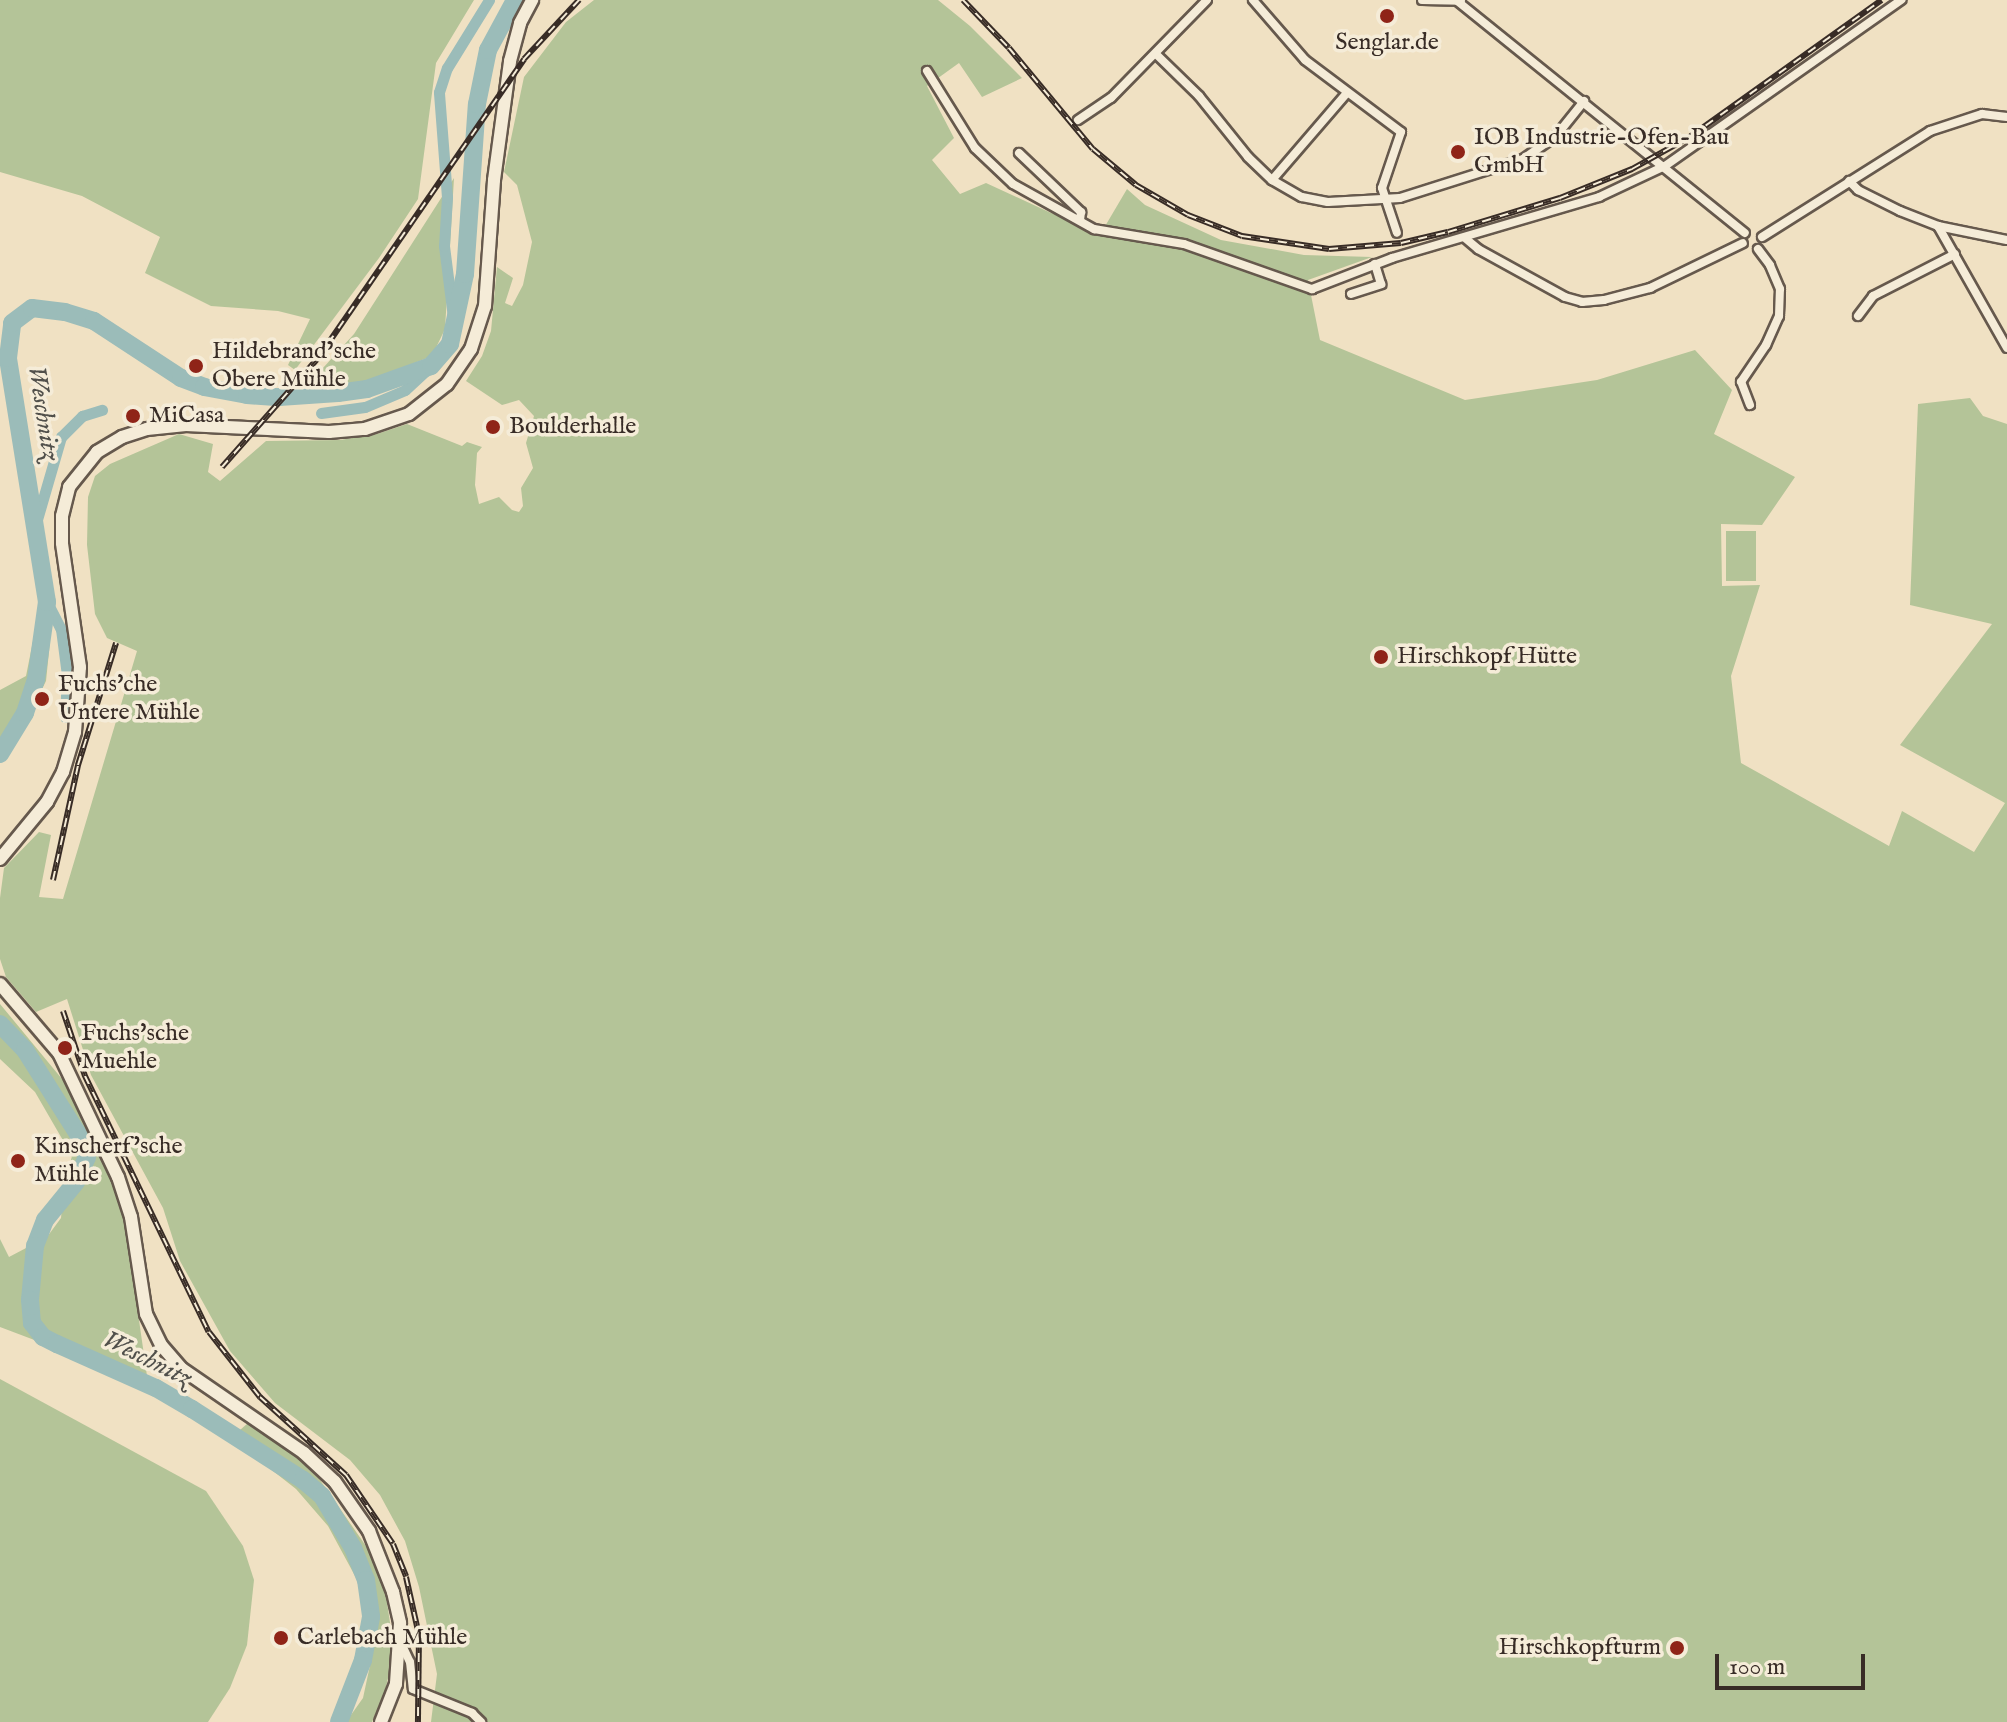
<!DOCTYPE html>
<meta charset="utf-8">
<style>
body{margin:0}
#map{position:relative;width:2007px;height:1722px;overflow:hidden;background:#f0e1c3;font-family:"IM FELL English",serif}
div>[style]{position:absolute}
.green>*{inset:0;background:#b4c498;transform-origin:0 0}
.canal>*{height:11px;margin:-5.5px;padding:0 5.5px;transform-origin:5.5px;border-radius:5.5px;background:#9bbcb9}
.river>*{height:18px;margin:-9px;padding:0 9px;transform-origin:9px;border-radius:9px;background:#9bbcb9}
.roads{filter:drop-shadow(2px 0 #66594d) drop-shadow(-2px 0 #66594d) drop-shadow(0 2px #66594d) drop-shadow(0 -2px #66594d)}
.street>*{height:8px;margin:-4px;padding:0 4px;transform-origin:4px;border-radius:4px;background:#f5ecd8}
.secondary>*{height:12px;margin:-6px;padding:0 6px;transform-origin:6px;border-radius:6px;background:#f5ecd8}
.rail>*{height:6px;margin-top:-3px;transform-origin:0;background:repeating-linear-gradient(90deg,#f5ecd8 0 9px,#382c26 0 18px);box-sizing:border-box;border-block:2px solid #382c26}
.dots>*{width:22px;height:22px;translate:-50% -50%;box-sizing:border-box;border:4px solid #f5ecd8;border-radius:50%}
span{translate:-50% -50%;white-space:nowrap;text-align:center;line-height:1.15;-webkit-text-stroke:7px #f5ecd8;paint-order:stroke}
.poi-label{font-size:24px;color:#382c26}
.left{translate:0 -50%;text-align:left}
.right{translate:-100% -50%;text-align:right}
.water-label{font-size:26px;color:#51504b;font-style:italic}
.scale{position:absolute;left:1715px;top:1654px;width:150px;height:36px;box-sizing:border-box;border:4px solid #382c26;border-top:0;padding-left:10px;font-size:24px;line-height:28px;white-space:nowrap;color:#382c26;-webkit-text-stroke:6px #f5ecd8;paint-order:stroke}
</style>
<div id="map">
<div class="green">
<div style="clip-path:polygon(0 0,474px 0,436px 63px,418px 199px,379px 258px,295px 370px,288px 365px,310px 319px,278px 311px,211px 306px,145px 273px,160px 237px,82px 196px,0 172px)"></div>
<div style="clip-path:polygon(594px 0,938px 0,970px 26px,1022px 78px,982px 97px,959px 63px,927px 86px,954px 138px,932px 160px,960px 194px,986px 183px,1051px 213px,1104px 228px,1127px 189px,1145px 205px,1221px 240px,1304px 255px,1372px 257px,1308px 280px,1320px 340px,1465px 400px,1597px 380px,1695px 350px,1732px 390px,1714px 434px,1795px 477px,1762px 525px,1721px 524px,1722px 586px,1760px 585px,1731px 676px,1741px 763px,1889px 846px,1902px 811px,1974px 852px,2005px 803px,1900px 745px,1992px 624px,1910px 605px,1918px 404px,1970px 398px,1983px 416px,2007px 424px,2007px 1722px,431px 1722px,437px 1674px,419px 1587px,405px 1541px,380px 1495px,350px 1460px,275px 1403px,230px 1351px,180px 1261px,163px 1208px,91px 1075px,67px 999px,36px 1012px,6px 977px,0 959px,0 898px,4px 868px,39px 832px,51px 835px,39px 897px,63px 899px,137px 651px,107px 638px,95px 614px,87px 545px,88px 497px,95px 476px,110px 464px,179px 434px,213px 444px,208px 472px,220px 481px,266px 441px,340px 440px,377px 434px,407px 424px,462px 446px,467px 442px,482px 447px,477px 453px,475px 485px,479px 504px,499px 497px,512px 510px,519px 512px,523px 506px,521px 488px,533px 468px,526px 443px,534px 416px,519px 400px,502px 405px,466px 381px,482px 356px,491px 331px,497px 267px,513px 278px,505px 303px,512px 306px,523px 285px,532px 242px,517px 185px,504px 172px,524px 77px,566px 22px)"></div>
<div style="clip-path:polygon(454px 178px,445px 329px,432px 356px,367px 382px,302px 391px,354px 334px)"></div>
<div style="left:1726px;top:531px;width:30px;height:50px"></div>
<div style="clip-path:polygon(40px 606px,50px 642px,46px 681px,12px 750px,0 762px,0 690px,26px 676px)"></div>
<div style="clip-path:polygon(0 1004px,67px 1085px,116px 1191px,126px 1229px,148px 1383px,0 1327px,0 1239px,9px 1257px,47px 1237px,61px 1218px,64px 1184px,72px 1156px,35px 1092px,0 1059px)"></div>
<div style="clip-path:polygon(0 1379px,206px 1491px,243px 1546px,254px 1580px,247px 1645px,230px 1688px,208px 1722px,0 1722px)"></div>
<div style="clip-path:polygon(248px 1423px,296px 1457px,320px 1480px,375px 1559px,384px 1582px,394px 1650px,385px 1692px,372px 1722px,346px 1722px,363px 1698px,372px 1656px,361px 1587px,328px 1526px,296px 1489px,231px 1438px)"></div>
</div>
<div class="canal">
<div style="left:454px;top:325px;width:80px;rotate:-97.2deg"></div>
<div style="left:444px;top:246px;width:49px;rotate:-86.5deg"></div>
<div style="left:447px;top:197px;width:105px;rotate:-94.4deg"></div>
<div style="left:439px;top:92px;width:25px;rotate:-72deg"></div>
<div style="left:447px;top:68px;width:80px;rotate:-58.3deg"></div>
<div style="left:321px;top:413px;width:44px;rotate:-7.8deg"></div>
<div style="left:365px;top:407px;width:43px;rotate:-23deg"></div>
<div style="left:405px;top:390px;width:35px;rotate:-43deg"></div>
<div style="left:36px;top:523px;width:90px;rotate:-73.8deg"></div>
<div style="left:61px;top:437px;width:30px;rotate:-45deg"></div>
<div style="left:82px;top:416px;width:21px;rotate:-17deg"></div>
<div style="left:47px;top:602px;width:30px;rotate:63deg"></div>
<div style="left:61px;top:629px;width:46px;rotate:82.6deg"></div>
<div style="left:67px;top:675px;width:42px;rotate:92.7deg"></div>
</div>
<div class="river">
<div style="left:0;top:754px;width:48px;rotate:-58.6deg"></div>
<div style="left:25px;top:713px;width:35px;rotate:-72deg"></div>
<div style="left:36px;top:680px;width:79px;rotate:-82deg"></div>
<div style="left:47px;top:602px;width:247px;rotate:-99.1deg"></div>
<div style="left:8px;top:358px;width:35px;rotate:-83deg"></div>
<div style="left:12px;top:323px;width:25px;rotate:-37deg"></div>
<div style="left:32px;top:308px;width:33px;rotate:7deg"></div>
<div style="left:65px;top:312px;width:30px;rotate:17deg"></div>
<div style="left:94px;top:321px;width:104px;rotate:33.2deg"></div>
<div style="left:181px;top:378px;width:25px;rotate:21deg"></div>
<div style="left:204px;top:387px;width:44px;rotate:10.5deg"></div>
<div style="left:247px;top:395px;width:32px;rotate:4deg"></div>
<div style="left:279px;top:397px;width:59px;rotate:-3.9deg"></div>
<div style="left:338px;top:393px;width:29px;rotate:-8deg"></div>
<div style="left:367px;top:389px;width:68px;rotate:-19.8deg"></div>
<div style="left:431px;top:366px;width:29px;rotate:-49deg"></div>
<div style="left:450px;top:344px;width:72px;rotate:-77.9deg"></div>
<div style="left:465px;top:274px;width:170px;rotate:-86deg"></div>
<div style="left:477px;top:104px;width:55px;rotate:-78.5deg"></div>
<div style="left:488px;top:50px;width:57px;rotate:-61.6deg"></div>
<div style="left:0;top:1024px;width:36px;rotate:46deg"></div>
<div style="left:25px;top:1050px;width:99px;rotate:57.8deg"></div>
<div style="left:78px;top:1134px;width:25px;rotate:69deg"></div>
<div style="left:87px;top:1157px;width:27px;rotate:114deg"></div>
<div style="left:76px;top:1182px;width:49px;rotate:129.2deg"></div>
<div style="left:45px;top:1220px;width:28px;rotate:111deg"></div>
<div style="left:35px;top:1246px;width:54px;rotate:95.3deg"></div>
<div style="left:30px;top:1300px;width:23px;rotate:85deg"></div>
<div style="left:32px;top:1323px;width:18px;rotate:52deg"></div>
<div style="left:43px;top:1337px;width:16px;rotate:27deg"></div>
<div style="left:57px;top:1344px;width:108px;rotate:24deg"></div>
<div style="left:156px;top:1388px;width:42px;rotate:30.3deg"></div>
<div style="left:192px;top:1409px;width:132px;rotate:32.6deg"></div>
<div style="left:303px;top:1480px;width:25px;rotate:40deg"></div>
<div style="left:322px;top:1496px;width:61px;rotate:59.2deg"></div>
<div style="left:353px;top:1548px;width:35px;rotate:68deg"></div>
<div style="left:366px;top:1580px;width:37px;rotate:82deg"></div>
<div style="left:371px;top:1617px;width:44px;rotate:100.5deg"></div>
<div style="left:363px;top:1660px;width:66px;rotate:111.2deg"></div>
</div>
<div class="roads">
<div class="street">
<div style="left:1253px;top:0;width:79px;rotate:49.1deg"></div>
<div style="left:1305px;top:60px;width:120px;rotate:36.9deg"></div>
<div style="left:1401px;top:132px;width:59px;rotate:108.7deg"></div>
<div style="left:1382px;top:188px;width:47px;rotate:71.6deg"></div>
<div style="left:1422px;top:0;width:39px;rotate:1deg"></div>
<div style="left:1456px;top:0;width:371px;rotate:38.9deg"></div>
<div style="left:1157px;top:55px;width:59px;rotate:44.3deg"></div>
<div style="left:1199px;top:96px;width:78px;rotate:51.2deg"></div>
<div style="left:1248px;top:157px;width:33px;rotate:44deg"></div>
<div style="left:1272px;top:180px;width:34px;rotate:30deg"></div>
<div style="left:1302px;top:197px;width:26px;rotate:11deg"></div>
<div style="left:1328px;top:202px;width:72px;rotate:-3.2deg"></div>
<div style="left:1400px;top:198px;width:129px;rotate:-17.6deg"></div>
<div style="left:1523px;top:159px;width:40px;rotate:-34.9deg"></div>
<div style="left:1556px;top:136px;width:45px;rotate:-51.3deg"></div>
<div style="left:927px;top:71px;width:91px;rotate:58.1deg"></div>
<div style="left:975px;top:148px;width:52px;rotate:43.5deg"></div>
<div style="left:1013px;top:184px;width:93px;rotate:29.1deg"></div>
<div style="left:1094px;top:229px;width:91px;rotate:9.5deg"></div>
<div style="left:1184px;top:244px;width:136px;rotate:19.4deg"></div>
<div style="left:1312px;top:289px;width:86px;rotate:-21.2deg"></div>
<div style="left:1392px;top:258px;width:216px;rotate:-16.4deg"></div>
<div style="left:1599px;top:197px;width:73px;rotate:-25.2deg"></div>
<div style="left:1665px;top:166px;width:289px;rotate:-35.1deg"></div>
<div style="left:1078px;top:120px;width:40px;rotate:-34deg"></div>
<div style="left:1111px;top:98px;width:137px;rotate:-45.6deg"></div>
<div style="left:1019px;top:153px;width:86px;rotate:43.6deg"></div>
<div style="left:1081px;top:212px;width:8px;rotate:97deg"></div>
<div style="left:1272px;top:180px;width:113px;rotate:-49.3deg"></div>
<div style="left:1849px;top:181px;width:13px;rotate:45deg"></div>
<div style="left:1858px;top:190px;width:47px;rotate:26.6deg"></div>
<div style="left:1900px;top:211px;width:41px;rotate:21.5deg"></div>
<div style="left:1938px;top:226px;width:70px;rotate:11.5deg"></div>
<div style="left:1938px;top:226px;width:140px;rotate:60.5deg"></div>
<div style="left:1762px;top:237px;width:199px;rotate:-32.2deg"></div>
<div style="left:1930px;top:131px;width:55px;rotate:-18.1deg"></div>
<div style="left:1982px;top:114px;width:25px;rotate:7deg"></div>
<div style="left:1465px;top:238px;width:17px;rotate:40deg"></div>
<div style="left:1478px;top:249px;width:99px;rotate:28.9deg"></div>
<div style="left:1565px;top:297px;width:18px;rotate:16deg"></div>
<div style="left:1582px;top:302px;width:22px;rotate:-5deg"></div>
<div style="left:1604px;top:300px;width:48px;rotate:-14.6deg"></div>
<div style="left:1650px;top:288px;width:103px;rotate:-25.8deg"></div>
<div style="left:1351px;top:294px;width:32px;rotate:-18deg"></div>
<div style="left:1381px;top:284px;width:21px;rotate:-107deg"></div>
<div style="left:1858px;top:316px;width:25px;rotate:-53deg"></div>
<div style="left:1873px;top:296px;width:92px;rotate:-27.1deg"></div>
<div style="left:1750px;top:405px;width:25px;rotate:-111deg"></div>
<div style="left:1741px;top:382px;width:45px;rotate:-56deg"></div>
<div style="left:1766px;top:345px;width:32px;rotate:-66deg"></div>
<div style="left:1779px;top:316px;width:27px;rotate:-88deg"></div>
<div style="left:1780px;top:289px;width:26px;rotate:-113deg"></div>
<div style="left:1770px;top:265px;width:20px;rotate:-127deg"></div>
<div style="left:401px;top:1643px;width:21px;rotate:65deg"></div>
<div style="left:410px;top:1662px;width:27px;rotate:84deg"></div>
<div style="left:413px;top:1689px;width:64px;rotate:22.1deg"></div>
<div style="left:472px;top:1713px;width:13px;rotate:45deg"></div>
</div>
<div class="secondary">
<div style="left:0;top:859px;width:74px;rotate:-50.5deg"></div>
<div style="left:47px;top:802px;width:34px;rotate:-62deg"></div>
<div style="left:63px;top:772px;width:42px;rotate:-73.3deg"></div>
<div style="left:75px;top:732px;width:65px;rotate:-85.6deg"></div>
<div style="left:80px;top:667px;width:125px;rotate:-98.3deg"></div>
<div style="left:62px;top:543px;width:27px;rotate:-90deg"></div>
<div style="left:62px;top:516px;width:30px;rotate:-76deg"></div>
<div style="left:69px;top:487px;width:45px;rotate:-51.3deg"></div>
<div style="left:97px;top:452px;width:29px;rotate:-31deg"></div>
<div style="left:122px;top:437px;width:26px;rotate:-18deg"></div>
<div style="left:147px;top:429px;width:39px;rotate:-6deg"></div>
<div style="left:186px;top:425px;width:143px;rotate:2.8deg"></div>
<div style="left:329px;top:432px;width:36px;rotate:-5deg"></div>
<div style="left:365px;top:429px;width:46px;rotate:-18.8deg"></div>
<div style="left:409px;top:414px;width:48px;rotate:-38.3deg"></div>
<div style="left:447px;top:384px;width:42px;rotate:-55.6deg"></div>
<div style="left:471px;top:349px;width:45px;rotate:-72deg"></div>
<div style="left:485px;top:306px;width:126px;rotate:-85.9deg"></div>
<div style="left:494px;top:180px;width:120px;rotate:-82.3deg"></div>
<div style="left:510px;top:61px;width:39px;rotate:-75deg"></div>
<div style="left:520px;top:23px;width:26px;rotate:-62deg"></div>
<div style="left:0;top:984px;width:91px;rotate:49.5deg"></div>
<div style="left:59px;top:1053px;width:137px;rotate:64.6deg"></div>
<div style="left:118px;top:1177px;width:42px;rotate:72deg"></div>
<div style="left:131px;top:1217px;width:98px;rotate:81.2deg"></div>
<div style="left:146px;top:1314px;width:34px;rotate:64deg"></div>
<div style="left:161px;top:1345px;width:32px;rotate:49deg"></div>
<div style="left:182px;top:1369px;width:148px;rotate:34.5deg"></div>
<div style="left:304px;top:1453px;width:42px;rotate:43.1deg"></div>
<div style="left:335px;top:1482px;width:60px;rotate:55.2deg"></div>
<div style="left:369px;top:1531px;width:66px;rotate:68.5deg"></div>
<div style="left:393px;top:1592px;width:32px;rotate:77deg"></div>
<div style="left:400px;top:1623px;width:61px;rotate:93.8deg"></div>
<div style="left:396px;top:1684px;width:41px;rotate:111.5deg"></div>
</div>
</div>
<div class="rail">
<div style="left:963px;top:0;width:66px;rotate:46.2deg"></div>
<div style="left:1009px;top:48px;width:131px;rotate:50.3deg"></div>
<div style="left:1093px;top:149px;width:56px;rotate:39.9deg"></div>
<div style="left:1136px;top:185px;width:60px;rotate:30deg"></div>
<div style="left:1188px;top:215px;width:58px;rotate:21.3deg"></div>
<div style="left:1242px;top:236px;width:88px;rotate:8.5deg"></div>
<div style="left:1329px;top:249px;width:72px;rotate:-4.8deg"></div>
<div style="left:1401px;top:243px;width:48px;rotate:-13.2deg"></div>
<div style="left:1448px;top:232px;width:117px;rotate:-16.9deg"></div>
<div style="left:1560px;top:198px;width:78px;rotate:-21.9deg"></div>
<div style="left:1632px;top:169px;width:68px;rotate:-29.2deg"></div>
<div style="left:1691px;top:136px;width:234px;rotate:-35.5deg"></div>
<div style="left:222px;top:467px;width:145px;rotate:-48.6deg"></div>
<div style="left:318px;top:358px;width:363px;rotate:-55.4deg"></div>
<div style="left:524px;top:59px;width:81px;rotate:-47deg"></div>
<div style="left:53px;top:880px;width:118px;rotate:-77.7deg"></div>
<div style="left:78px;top:765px;width:128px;rotate:-72.7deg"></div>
<div style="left:63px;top:1011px;width:69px;rotate:71.3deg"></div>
<div style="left:85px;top:1076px;width:284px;rotate:64.2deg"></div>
<div style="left:209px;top:1332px;width:83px;rotate:51.9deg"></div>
<div style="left:260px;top:1397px;width:116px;rotate:42.2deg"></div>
<div style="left:346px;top:1475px;width:83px;rotate:55.7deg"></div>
<div style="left:393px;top:1544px;width:35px;rotate:68deg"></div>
<div style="left:406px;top:1577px;width:59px;rotate:77.4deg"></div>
<div style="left:419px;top:1635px;width:87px;rotate:90.7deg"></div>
</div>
<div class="dots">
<div style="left:1387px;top:16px;background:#8f2418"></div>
<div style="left:1458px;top:152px;background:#8f2418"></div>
<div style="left:196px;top:366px;background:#8f2418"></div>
<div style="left:133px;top:416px;background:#8f2418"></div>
<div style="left:493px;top:427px;background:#8f2418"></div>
<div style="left:1381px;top:657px;background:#8f2418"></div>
<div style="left:42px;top:699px;background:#8f2418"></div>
<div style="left:65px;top:1048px;background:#8f2418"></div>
<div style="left:18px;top:1161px;background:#8f2418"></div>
<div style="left:281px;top:1638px;background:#8f2418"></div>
<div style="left:1677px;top:1648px;background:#8f2418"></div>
</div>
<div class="poi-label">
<span style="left:1387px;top:43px">Senglar.de</span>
<span class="left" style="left:1474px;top:152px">IOB Industrie-Ofen-Bau<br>GmbH</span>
<span class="left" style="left:212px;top:366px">Hildebrand’sche<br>Obere Mühle</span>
<span class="left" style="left:149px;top:416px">MiCasa</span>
<span class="left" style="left:509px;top:427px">Boulderhalle</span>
<span class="left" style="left:1397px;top:657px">Hirschkopf Hütte</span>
<span class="left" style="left:58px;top:699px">Fuchs'che<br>Untere Mühle</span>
<span class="left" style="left:81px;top:1048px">Fuchs'sche<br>Muehle</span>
<span class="left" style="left:34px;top:1161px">Kinscherf'sche<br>Mühle</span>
<span class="left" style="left:297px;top:1638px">Carlebach Mühle</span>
<span class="right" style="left:1661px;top:1648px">Hirschkopfturm</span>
</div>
<div class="water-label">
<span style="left:43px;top:413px;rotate:81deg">Weschnitz</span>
<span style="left:147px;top:1359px;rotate:26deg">Weschnitz</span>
</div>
<div class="scale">100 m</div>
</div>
